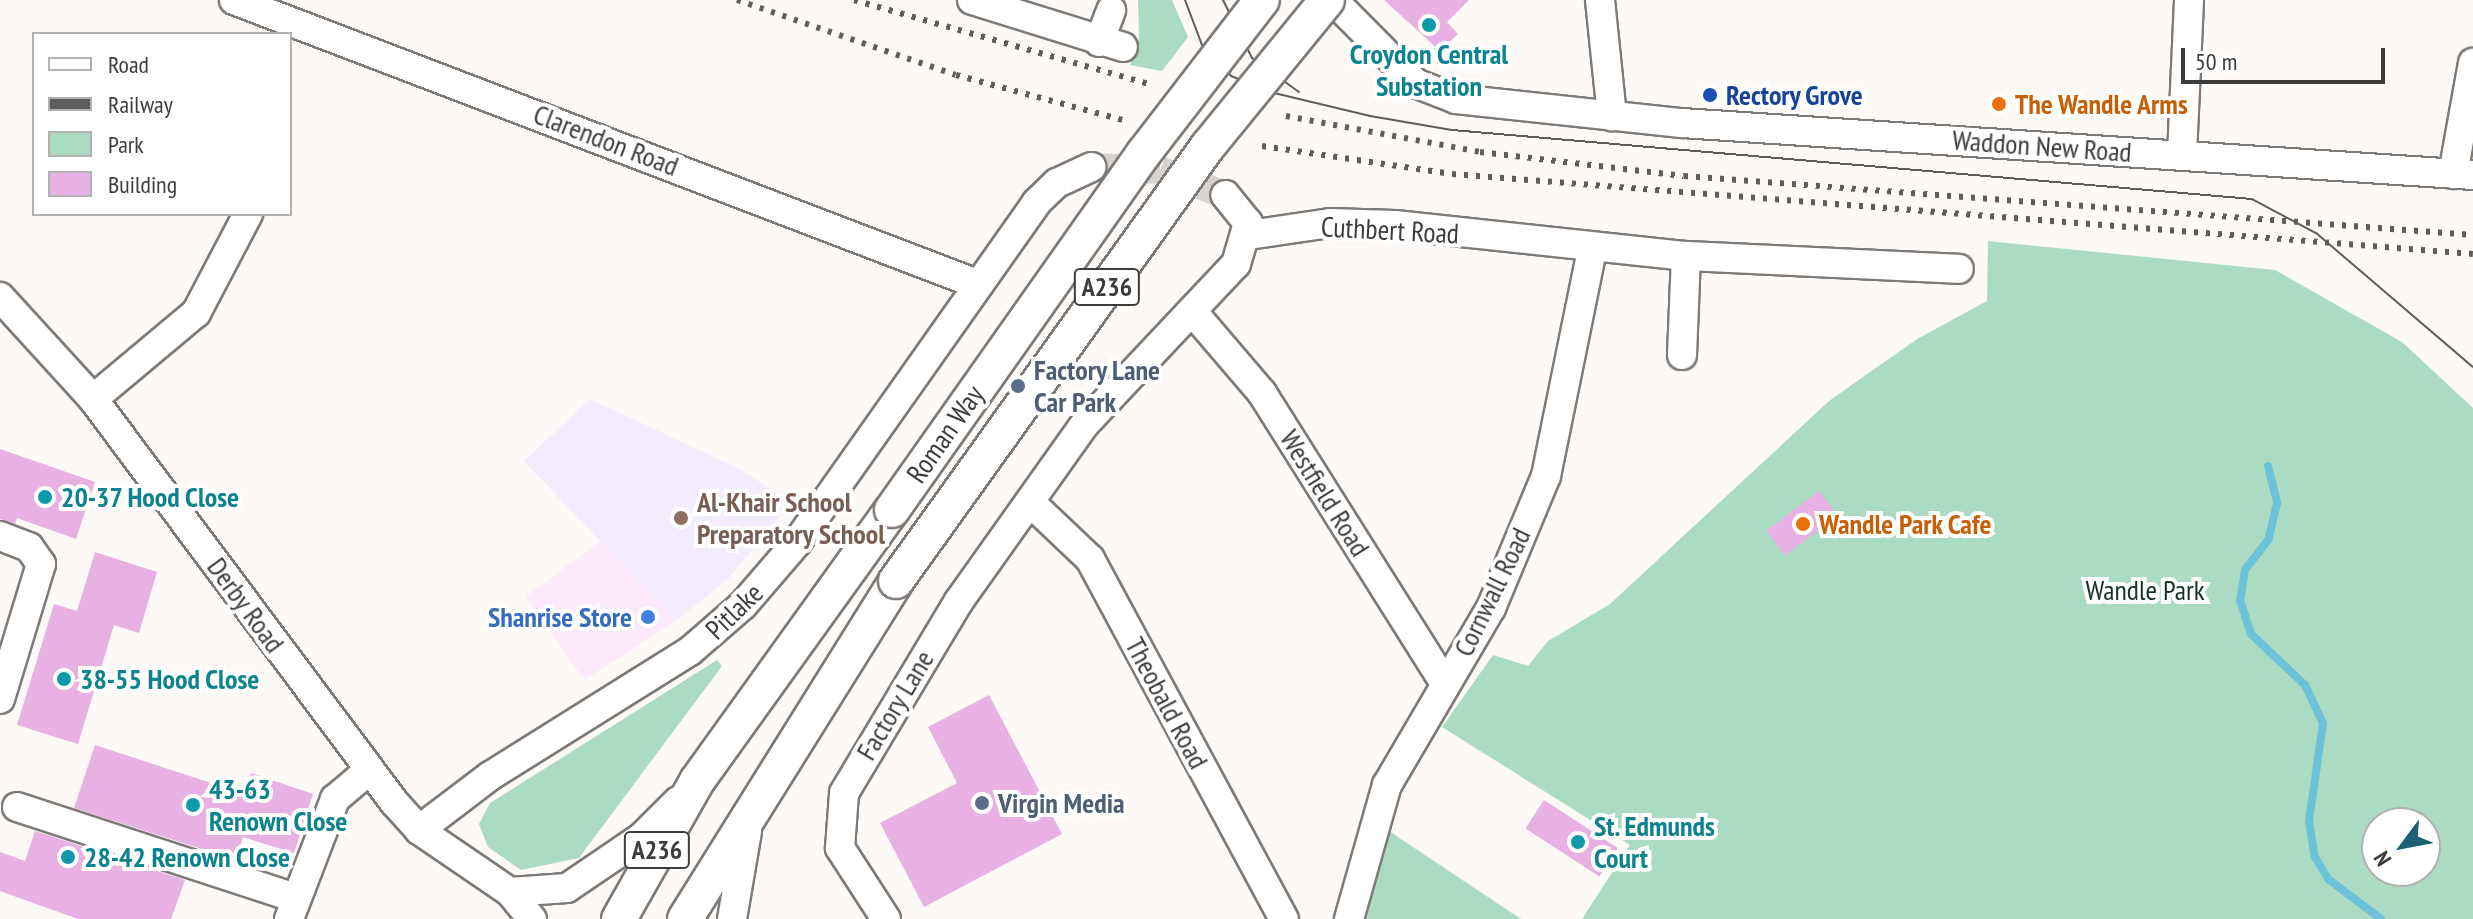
<!DOCTYPE html>
<style>
body{margin:0}
#map{position:relative;width:2473px;height:919px;overflow:hidden;background:#fdf9f6;font-family:"PT Sans Narrow",sans-serif}
div>[style]{position:absolute}
.commercial>*{inset:0;background:#fce9f9}
.education>*{inset:0;background:#f3ecfd}
.green>*{inset:0;background:#acdbc3}
.stream>*{height:8px;margin:-4px;padding:0 4px;transform-origin:4px;border-radius:4px;background:#6bc2d9}
.building>*{inset:0;background:#e7b1e3;transform-origin:0 0}
.minor-tunnel>*{height:28px;margin-top:-14px;transform-origin:0;background:repeating-linear-gradient(90deg,#d7d3d1 0 28px,transparent 0 42px)}
.roads{filter:drop-shadow(2px 0 #7e7a78) drop-shadow(-2px 0 #7e7a78) drop-shadow(0 2px #7e7a78) drop-shadow(0 -2px #7e7a78)}
.minor>*{height:28px;margin:-14px;padding:0 14px;transform-origin:14px;border-radius:14px;background:#fff}
.major>*{height:34px;margin:-17px;padding:0 17px;transform-origin:17px;border-radius:17px;background:#fff}
.tram>*{height:2px;margin:-1px;padding:0 1px;transform-origin:1px;border-radius:1px;background:#5e5d5b}
.rail>*{height:6px;margin-top:-3px;transform-origin:0;background:repeating-linear-gradient(90deg,#5e5d5b 0 4px,transparent 0 12px)}
.bridges{filter:drop-shadow(2px 0 #7e7a78) drop-shadow(-2px 0 #7e7a78) drop-shadow(0 2px #7e7a78) drop-shadow(0 -2px #7e7a78)}
.major-bridge>*{height:34px;margin:-17px;padding:0 17px;transform-origin:17px;border-radius:17px;background:#fff}
.dots>*{width:22px;height:22px;translate:-50% -50%;box-sizing:border-box;border:4px solid #fff;border-radius:50%}
span{translate:-50% -50%;white-space:nowrap;text-align:center;line-height:1.15;-webkit-text-stroke:8px #fff;paint-order:stroke}
.shield-label span{padding:2px 6px;background:#fff;border:2px solid;border-radius:6px;-webkit-text-stroke-width:0}
.shield-label{font-size:26px;color:#3d3c3b;font-weight:700}
.culture-label{font-size:28px;color:#0d838f;font-weight:700}
.left{translate:0 -50%;text-align:left}
.transit-label{font-size:28px;color:#164399;font-weight:700}
.food-label{font-size:28px;color:#c56008;font-weight:700}
.street-label{font-size:28px;color:#3d3c3b}
.service-label{font-size:28px;color:#4e5e75;font-weight:700}
.education-label{font-size:28px;color:#785e54;font-weight:700}
.park-label{font-size:28px;color:#133426}
.shop-label{font-size:28px;color:#366cbe;font-weight:700}
.right{translate:-100% -50%;text-align:right}
.legend{position:absolute;left:32px;top:32px;width:260px;height:184px;box-sizing:border-box;background:#fff;border:2px solid #b1b1b1;margin:0;padding:10px 14px;list-style:none;font-size:24px;color:#3d3c3b}
.legend li{display:flex;align-items:center;gap:16px;height:40px}
.legend b{width:40px;border:2px solid #b1b1b1}
.north{position:absolute;left:2361px;top:807px;width:80px;height:80px;box-sizing:border-box;background:#fff;border:2px solid #b1b1b1;border-radius:50%;rotate:238deg;font-size:22px;font-weight:700;line-height:32px;text-align:center;color:#3d3c3b}
.north::after{content:'';display:block;margin:auto;width:28px;height:36px;background:#1e6074;clip-path:polygon(50% 0,100% 100%,50% 72%,0 100%)}
.scale{position:absolute;left:2181px;top:48px;width:204px;height:36px;box-sizing:border-box;border:4px solid #3d3c3b;border-top:0;padding-left:10px;font-size:24px;line-height:28px;white-space:nowrap;color:#3d3c3b;-webkit-text-stroke:6px #fff;paint-order:stroke}
</style>
<div id="map">
<div class="commercial">
<div style="clip-path:polygon(602px 540px,676px 621px,584px 680px,526px 597px)"></div>
</div>
<div class="education">
<div style="clip-path:polygon(590px 399px,742px 470px,791px 503px,727px 580px,676px 621px,524px 461px)"></div>
</div>
<div class="green">
<div style="clip-path:polygon(1138px 0,1172px 0,1188px 37px,1162px 71px,1130px 65px,1139px 38px)"></div>
<div style="clip-path:polygon(evenodd,1988px 241px,2275px 270px,2402px 342px,2473px 408px,2473px 919px,1582px 919px,1630px 845px,1442px 727px,1493px 655px,1528px 666px,1548px 641px,1610px 604px,1829px 401px,1917px 339px,1987px 301px,1988px 241px,2377px 823px,2425px 823px,2425px 871px,2377px 871px,2377px 823px)"></div>
<div style="clip-path:polygon(717px 660px,722px 666px,579px 858px,521px 870px,488px 847px,479px 824px,490px 803px)"></div>
<div style="clip-path:polygon(1386px 829px,1521px 919px,1360px 919px)"></div>
</div>
<div class="stream">
<div style="left:2268px;top:466px;width:38px;rotate:76deg"></div>
<div style="left:2277px;top:503px;width:37px;rotate:103deg"></div>
<div style="left:2269px;top:539px;width:39px;rotate:128deg"></div>
<div style="left:2245px;top:570px;width:30px;rotate:99deg"></div>
<div style="left:2240px;top:600px;width:36px;rotate:72deg"></div>
<div style="left:2251px;top:634px;width:74px;rotate:43.4deg"></div>
<div style="left:2305px;top:685px;width:42px;rotate:64.7deg"></div>
<div style="left:2323px;top:723px;width:99px;rotate:98.1deg"></div>
<div style="left:2309px;top:821px;width:36px;rotate:81deg"></div>
<div style="left:2315px;top:857px;width:26px;rotate:59deg"></div>
<div style="left:2328px;top:879px;width:66px;rotate:37deg"></div>
</div>
<div class="building">
<div style="clip-path:polygon(1384px 0,1469px 0,1447px 22px,1458px 34px,1440px 51px)"></div>
<div style="clip-path:polygon(0 449px,95px 482px,76px 539px,17px 518px,15px 524px,0 519px)"></div>
<div style="left:1819px;top:491px;width:31px;height:66px;rotate:53deg"></div>
<div style="clip-path:polygon(95px 552px,157px 572px,139px 633px,114px 625px,78px 744px,17px 725px,54px 604px,77px 611px)"></div>
<div style="clip-path:polygon(989px 695px,1062px 834px,924px 907px,880px 823px,957px 783px,928px 727px)"></div>
<div style="clip-path:polygon(95px 745px,245px 794px,251px 773px,313px 794px,294px 853px,243px 837px,236px 860px,74px 808px)"></div>
<div style="left:1544px;top:800px;width:88px;height:34px;rotate:33deg"></div>
<div style="clip-path:polygon(35px 831px,185px 880px,171px 919px,78px 919px,0 891px,0 852px,25px 861px)"></div>
</div>
<div class="minor-tunnel">
<div style="left:1092px;top:167px;width:68px;rotate:2.5deg"></div>
<div style="left:1160px;top:170px;width:70px;rotate:21deg"></div>
</div>
<div class="roads">
<div class="minor">
<div style="left:234px;top:0;width:795px;rotate:20.92deg"></div>
<div style="left:972px;top:0;width:158px;rotate:17.3deg"></div>
<div style="left:1333px;top:0;width:117px;rotate:45.3deg"></div>
<div style="left:1415px;top:83px;width:44px;rotate:21.3deg"></div>
<div style="left:1456px;top:99px;width:227px;rotate:6.1deg"></div>
<div style="left:1682px;top:123px;width:793px;rotate:3.76deg"></div>
<div style="left:1600px;top:0;width:117px;rotate:84.1deg"></div>
<div style="left:1099px;top:42px;width:34px;rotate:-69deg"></div>
<div style="left:2182px;top:155px;width:155px;rotate:-87.4deg"></div>
<div style="left:2453px;top:174px;width:113px;rotate:-79.8deg"></div>
<div style="left:1249px;top:235px;width:82px;rotate:-8.4deg"></div>
<div style="left:1330px;top:223px;width:65px;rotate:1.8deg"></div>
<div style="left:1395px;top:225px;width:293px;rotate:6.1deg"></div>
<div style="left:1686px;top:256px;width:273px;rotate:2.7deg"></div>
<div style="left:0;top:297px;width:138px;rotate:47.6deg"></div>
<div style="left:93px;top:399px;width:503px;rotate:53.24deg"></div>
<div style="left:394px;top:802px;width:38px;rotate:48deg"></div>
<div style="left:419px;top:830px;width:110px;rotate:34.3deg"></div>
<div style="left:510px;top:892px;width:35px;rotate:51deg"></div>
<div style="left:1192px;top:311px;width:108px;rotate:49.5deg"></div>
<div style="left:1262px;top:393px;width:344px;rotate:57.8deg"></div>
<div style="left:1682px;top:355px;width:99px;rotate:-87.7deg"></div>
<div style="left:93px;top:399px;width:134px;rotate:-39.9deg"></div>
<div style="left:196px;top:313px;width:112px;rotate:-62.3deg"></div>
<div style="left:1031px;top:503px;width:81px;rotate:43.5deg"></div>
<div style="left:1090px;top:559px;width:409px;rotate:61.7deg"></div>
<div style="left:0;top:536px;width:31px;rotate:21deg"></div>
<div style="left:29px;top:547px;width:21px;rotate:55deg"></div>
<div style="left:41px;top:564px;width:141px;rotate:106.9deg"></div>
<div style="left:17px;top:807px;width:293px;rotate:18.1deg"></div>
<div style="left:419px;top:830px;width:89px;rotate:-37.3deg"></div>
<div style="left:490px;top:776px;width:236px;rotate:-32deg"></div>
<div style="left:690px;top:651px;width:70px;rotate:-41deg"></div>
<div style="left:743px;top:605px;width:84px;rotate:-49.3deg"></div>
<div style="left:798px;top:541px;width:413px;rotate:-54.8deg"></div>
<div style="left:1036px;top:203px;width:29px;rotate:-44deg"></div>
<div style="left:1057px;top:183px;width:38px;rotate:-25deg"></div>
<div style="left:510px;top:892px;width:57px;rotate:-4deg"></div>
<div style="left:567px;top:888px;width:91px;rotate:-34.2deg"></div>
<div style="left:642px;top:837px;width:51px;rotate:-45deg"></div>
<div style="left:289px;top:919px;width:129px;rotate:-69deg"></div>
<div style="left:335px;top:799px;width:43px;rotate:-40.3deg"></div>
<div style="left:732px;top:919px;width:89px;rotate:-80.3deg"></div>
<div style="left:886px;top:919px;width:85px;rotate:-122.9deg"></div>
<div style="left:840px;top:848px;width:55px;rotate:-85.8deg"></div>
<div style="left:844px;top:793px;width:224px;rotate:-59.1deg"></div>
<div style="left:959px;top:601px;width:217px;rotate:-54.6deg"></div>
<div style="left:1085px;top:424px;width:220px;rotate:-46.7deg"></div>
<div style="left:1236px;top:264px;width:43px;rotate:-73.7deg"></div>
<div style="left:1248px;top:223px;width:36px;rotate:-129deg"></div>
<div style="left:1349px;top:919px;width:139px;rotate:-74.2deg"></div>
<div style="left:1387px;top:785px;width:205px;rotate:-59.6deg"></div>
<div style="left:1491px;top:608px;width:143px;rotate:-67.4deg"></div>
<div style="left:1546px;top:476px;width:232px;rotate:-78.5deg"></div>
</div>
<div class="major">
<div style="left:619px;top:919px;width:159px;rotate:-60.5deg"></div>
<div style="left:697px;top:781px;width:334px;rotate:-54.3deg"></div>
<div style="left:685px;top:919px;width:398px;rotate:-58deg"></div>
</div>
</div>
<div class="tram">
<div style="left:1185px;top:0;width:48px;rotate:69.3deg"></div>
<div style="left:1202px;top:45px;width:42px;rotate:46.9deg"></div>
<div style="left:1231px;top:76px;width:42px;rotate:22.3deg"></div>
<div style="left:1270px;top:92px;width:103px;rotate:13.5deg"></div>
<div style="left:1370px;top:116px;width:83px;rotate:9.7deg"></div>
<div style="left:1452px;top:130px;width:803px;rotate:4.93deg"></div>
<div style="left:2252px;top:199px;width:72px;rotate:28deg"></div>
<div style="left:2316px;top:233px;width:206px;rotate:40.5deg"></div>
<div style="left:1223px;top:0;width:65px;rotate:63.4deg"></div>
<div style="left:1252px;top:58px;width:58px;rotate:35.9deg"></div>
</div>
<div class="rail">
<div style="left:737px;top:0;width:231px;rotate:18.9deg"></div>
<div style="left:956px;top:75px;width:173px;rotate:15.1deg"></div>
<div style="left:854px;top:0;width:306px;rotate:15.9deg"></div>
<div style="left:1286px;top:116px;width:197px;rotate:10.5deg"></div>
<div style="left:1480px;top:152px;width:205px;rotate:6.7deg"></div>
<div style="left:1684px;top:176px;width:791px;rotate:4.28deg"></div>
<div style="left:1262px;top:146px;width:192px;rotate:8.4deg"></div>
<div style="left:1452px;top:174px;width:1024px;rotate:4.48deg"></div>
</div>
<div class="bridges">
<div class="major-bridge">
<div style="left:892px;top:510px;width:437px;rotate:-54.8deg"></div>
<div style="left:1144px;top:153px;width:193px;rotate:-52.4deg"></div>
<div style="left:896px;top:581px;width:535px;rotate:-54.35deg"></div>
<div style="left:1208px;top:146px;width:188px;rotate:-50.8deg"></div>
</div>
</div>
<div class="dots">
<div style="left:1429px;top:25px;background:#0f9aa8"></div>
<div style="left:1710px;top:95px;background:#1a4fb4"></div>
<div style="left:1999px;top:104px;background:#e8710a"></div>
<div style="left:1018px;top:386px;background:#5c6f8a"></div>
<div style="left:45px;top:497px;background:#0f9aa8"></div>
<div style="left:681px;top:518px;background:#8d6e63"></div>
<div style="left:1803px;top:524px;background:#e8710a"></div>
<div style="left:648px;top:617px;background:#3f7fe0"></div>
<div style="left:64px;top:679px;background:#0f9aa8"></div>
<div style="left:982px;top:803px;background:#5c6f8a"></div>
<div style="left:193px;top:805px;background:#0f9aa8"></div>
<div style="left:1578px;top:842px;background:#0f9aa8"></div>
<div style="left:68px;top:857px;background:#0f9aa8"></div>
</div>
<div class="shield-label">
<span style="left:1107px;top:287px">A236</span>
<span style="left:657px;top:850px">A236</span>
</div>
<div class="culture-label">
<span style="left:1429px;top:70px">Croydon Central<br>Substation</span>
<span class="left" style="left:61px;top:497px">20-37 Hood Close</span>
<span class="left" style="left:80px;top:679px">38-55 Hood Close</span>
<span class="left" style="left:209px;top:805px">43-63<br>Renown Close</span>
<span class="left" style="left:1594px;top:842px">St. Edmunds<br>Court</span>
<span class="left" style="left:84px;top:857px">28-42 Renown Close</span>
</div>
<div class="transit-label">
<span class="left" style="left:1726px;top:95px">Rectory Grove</span>
</div>
<div class="food-label">
<span class="left" style="left:2015px;top:104px">The Wandle Arms</span>
<span class="left" style="left:1819px;top:524px">Wandle Park Cafe</span>
</div>
<div class="street-label">
<span style="left:606px;top:140px;rotate:21deg">Clarendon Road</span>
<span style="left:2042px;top:146px;rotate:4deg">Waddon New Road</span>
<span style="left:1390px;top:230px;rotate:3deg">Cuthbert Road</span>
<span style="left:945px;top:434px;rotate:-55deg">Roman Way</span>
<span style="left:1325px;top:493px;rotate:58deg">Westfield Road</span>
<span style="left:1492px;top:592px;rotate:-64deg">Cornwall Road</span>
<span style="left:246px;top:605px;rotate:54deg">Derby Road</span>
<span style="left:734px;top:611px;rotate:-44deg">Pitlake</span>
<span style="left:1167px;top:703px;rotate:62deg">Theobald Road</span>
<span style="left:895px;top:705px;rotate:-59deg">Factory Lane</span>
</div>
<div class="service-label">
<span class="left" style="left:1034px;top:386px">Factory Lane<br>Car Park</span>
<span class="left" style="left:998px;top:803px">Virgin Media</span>
</div>
<div class="education-label">
<span class="left" style="left:697px;top:518px">Al-Khair School<br>Preparatory School</span>
</div>
<div class="park-label">
<span style="left:2145px;top:590px">Wandle Park</span>
</div>
<div class="shop-label">
<span class="right" style="left:632px;top:617px">Shanrise Store</span>
</div>
<ul class="legend">
<li><b style="height:10px;background:#fff"></b>Road</li>
<li><b style="height:10px;background:#5e5d5b"></b>Railway</li>
<li><b style="height:22px;background:#acdbc3"></b>Park</li>
<li><b style="height:22px;background:#e7b1e3"></b>Building</li>
</ul>
<div class="north">N</div>
<div class="scale">50 m</div>
</div>
